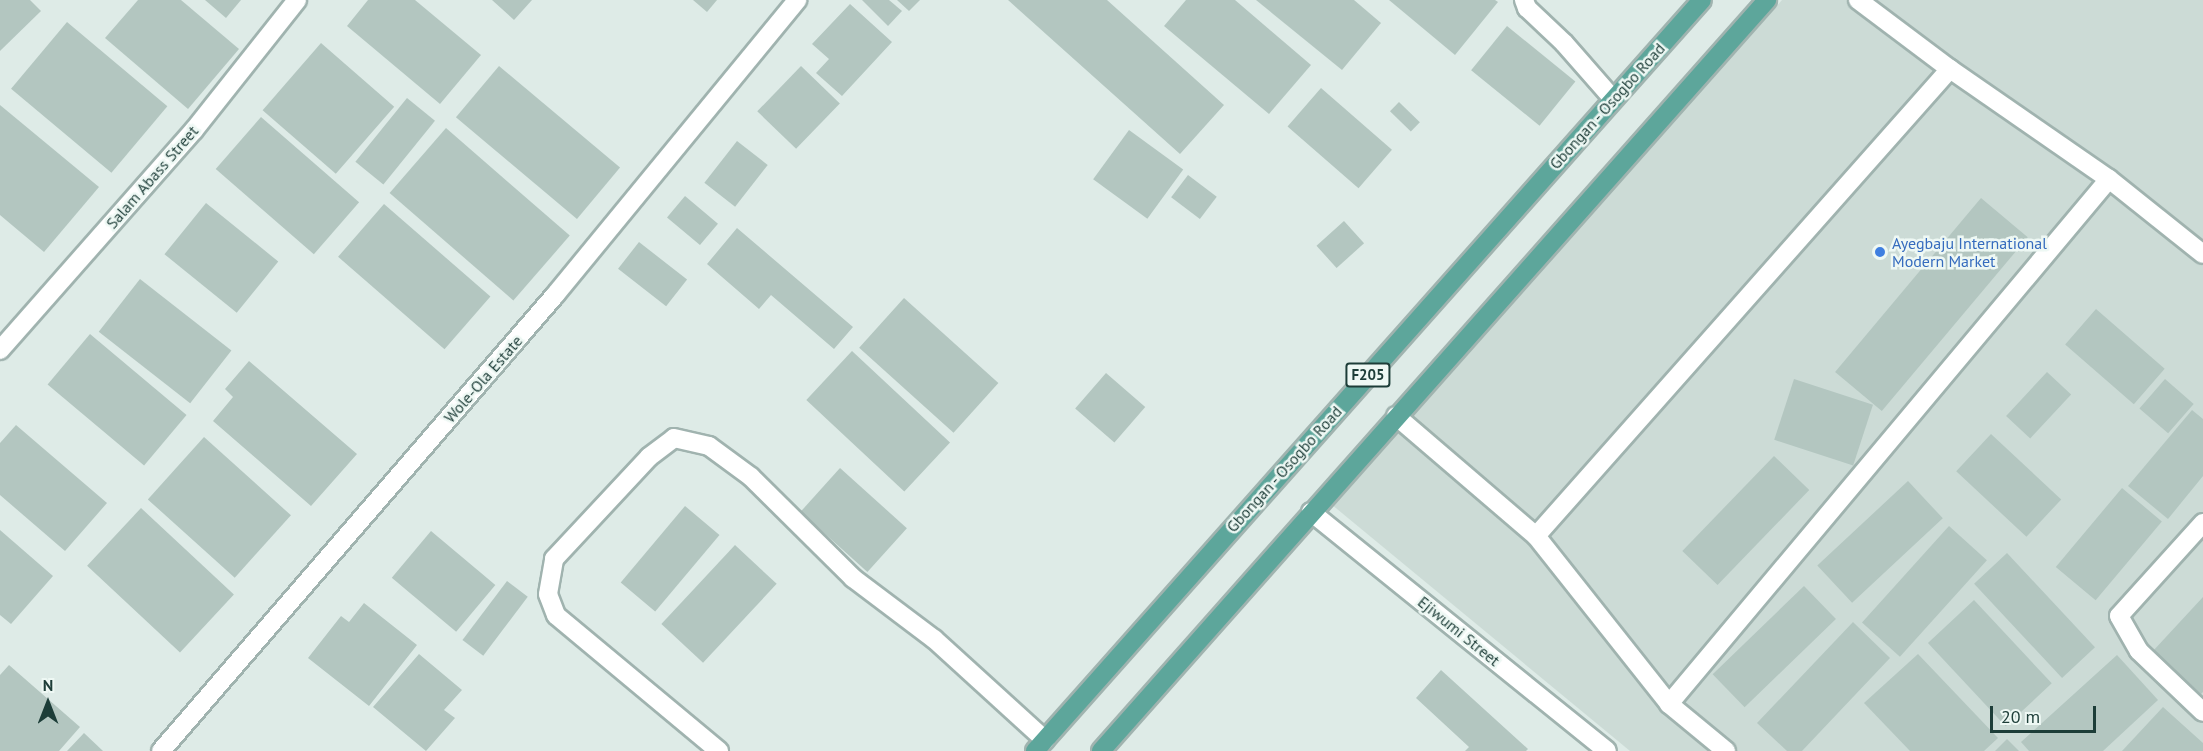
<!DOCTYPE html>
<style>
body{margin:0}
#map{position:relative;width:2203px;height:751px;overflow:hidden;background:#deebe7;font-family:"PT Sans",sans-serif}
div>[style]{position:absolute}
.built>*{inset:0;background:#ccdbd6}
.building>*{inset:0;background:#b3c6c0;transform-origin:0 0}
.roads{filter:drop-shadow(2px 0 #a0b3af) drop-shadow(-2px 0 #a0b3af) drop-shadow(0 2px #a0b3af) drop-shadow(0 -2px #a0b3af)}
.service>*{height:18px;margin:-9px;padding:0 9px;transform-origin:9px;border-radius:9px;background:#fff}
.minor>*{height:18px;margin:-9px;padding:0 9px;transform-origin:9px;border-radius:9px;background:#fff}
.primary>*{height:18px;margin:-9px;padding:0 9px;transform-origin:9px;border-radius:9px;background:#5da69b}
.dots>*{width:16px;height:16px;translate:-50% -50%;box-sizing:border-box;border:3px solid #eef8f4;border-radius:50%}
span{translate:-50% -50%;white-space:nowrap;text-align:center;line-height:1.15;-webkit-text-stroke:5px #eef8f4;paint-order:stroke}
.shield-label span{padding:2px 4px;background:#eef8f4;border:2px solid;border-radius:4px;-webkit-text-stroke-width:0}
.shield-label{font-size:15px;color:#1d3d38;font-weight:700}
.street-label{font-size:16px;color:#1d3d38}
.shop-label{font-size:16px;color:#366cbe}
.left{translate:0 -50%;text-align:left}
.north{position:absolute;left:18px;top:673px;width:60px;height:60px;-webkit-text-stroke:4px #eef8f4;paint-order:stroke;rotate:0deg;font-size:16px;font-weight:700;line-height:24px;text-align:center;color:#1d3d38}
.north::after{content:'';display:block;margin:auto;width:21px;height:27px;background:#1d3d38;clip-path:polygon(50% 0,100% 100%,50% 72%,0 100%)}
.scale{position:absolute;left:1990px;top:706px;width:106px;height:27px;box-sizing:border-box;border:3px solid #1d3d38;border-top:0;padding-left:8px;font-size:18px;line-height:21px;white-space:nowrap;color:#1d3d38;-webkit-text-stroke:4px #eef8f4;paint-order:stroke}
</style>
<div id="map">
<div class="built">
<div style="clip-path:polygon(1782px 0,2203px 0,2203px 751px,1630px 751px,1331px 504px)"></div>
</div>
<div class="building">
<div style="clip-path:polygon(0 0,30px 0,41px 11px,0 51px)"></div>
<div style="clip-path:polygon(138px 0,181px 0,239px 49px,188px 109px,105px 38px)"></div>
<div style="clip-path:polygon(205px 0,241px 0,226px 18px)"></div>
<div style="clip-path:polygon(368px 0,415px 0,481px 55px,440px 104px,347px 26px)"></div>
<div style="clip-path:polygon(492px 0,532px 0,514px 20px)"></div>
<div style="clip-path:polygon(693px 0,717px 0,707px 12px)"></div>
<div style="clip-path:polygon(862px 0,889px 0,902px 11px,888px 26px)"></div>
<div style="clip-path:polygon(897px 0,920px 0,909px 11px)"></div>
<div style="clip-path:polygon(1008px 0,1107px 0,1224px 105px,1180px 154px)"></div>
<div style="clip-path:polygon(1186px 0,1235px 0,1311px 65px,1269px 114px,1164px 26px)"></div>
<div style="clip-path:polygon(1256px 0,1354px 0,1381px 23px,1342px 70px)"></div>
<div style="clip-path:polygon(1389px 0,1495px 0,1498px 2px,1455px 55px)"></div>
<div style="clip-path:polygon(850px 4px,892px 42px,842px 96px,816px 73px,829px 59px,812px 44px)"></div>
<div style="left:67px;top:22px;width:131px;height:87px;rotate:40deg"></div>
<div style="left:1507px;top:26px;width:88px;height:57px;rotate:39deg"></div>
<div style="left:321px;top:43px;width:97px;height:89px;rotate:41deg"></div>
<div style="left:499px;top:66px;width:158px;height:67px;rotate:40deg"></div>
<div style="left:801px;top:66px;width:54px;height:63px;rotate:44deg"></div>
<div style="left:1321px;top:88px;width:94px;height:51px;rotate:41deg"></div>
<div style="left:407px;top:98px;width:36px;height:82px;rotate:39deg"></div>
<div style="left:1399px;top:102px;width:29px;height:13px;rotate:44deg"></div>
<div style="clip-path:polygon(0 105px,99px 187px,44px 252px,0 215px)"></div>
<div style="left:261px;top:117px;width:130px;height:69px;rotate:41deg"></div>
<div style="left:446px;top:128px;width:164px;height:86px;rotate:41deg"></div>
<div style="left:1129px;top:130px;width:67px;height:61px;rotate:36deg"></div>
<div style="left:737px;top:141px;width:39px;height:53px;rotate:38deg"></div>
<div style="left:1188px;top:175px;width:36px;height:28px;rotate:37deg"></div>
<div style="left:685px;top:196px;width:43px;height:28px;rotate:40deg"></div>
<div style="left:1981px;top:198px;width:61px;height:227px;rotate:40deg"></div>
<div style="left:206px;top:203px;width:93px;height:66px;rotate:39deg"></div>
<div style="left:384px;top:204px;width:141px;height:70px;rotate:41deg"></div>
<div style="left:1344px;top:221px;width:30px;height:37px;rotate:48deg"></div>
<div style="clip-path:polygon(737px 228px,853px 327px,834px 349px,771px 295px,759px 309px,707px 264px)"></div>
<div style="left:639px;top:242px;width:61px;height:34px;rotate:38deg"></div>
<div style="left:140px;top:279px;width:116px;height:67px;rotate:38deg"></div>
<div style="left:904px;top:298px;width:127px;height:67px;rotate:42deg"></div>
<div style="left:2096px;top:309px;width:91px;height:47px;rotate:41deg"></div>
<div style="left:90px;top:334px;width:126px;height:66px;rotate:40deg"></div>
<div style="left:852px;top:351px;width:134px;height:67px;rotate:43deg"></div>
<div style="clip-path:polygon(249px 361px,357px 454px,311px 506px,213px 421px,233px 397px,225px 389px)"></div>
<div style="left:2047px;top:372px;width:33px;height:60px;rotate:43deg"></div>
<div style="left:1106px;top:373px;width:52px;height:47px;rotate:41deg"></div>
<div style="left:1794px;top:379px;width:83px;height:64px;rotate:18deg"></div>
<div style="left:2165px;top:379px;width:38px;height:39px;rotate:41deg"></div>
<div style="clip-path:polygon(2192px 410px,2203px 419px,2203px 476px,2168px 519px,2128px 486px)"></div>
<div style="clip-path:polygon(16px 425px,107px 503px,65px 551px,0 495px,0 443px)"></div>
<div style="left:1991px;top:434px;width:96px;height:51px;rotate:43deg"></div>
<div style="left:204px;top:437px;width:117px;height:84px;rotate:42deg"></div>
<div style="left:1774px;top:456px;width:49px;height:132px;rotate:44deg"></div>
<div style="left:840px;top:468px;width:90px;height:59px;rotate:42deg"></div>
<div style="left:1908px;top:481px;width:51px;height:124px;rotate:47deg"></div>
<div style="left:2122px;top:488px;width:52px;height:103px;rotate:40deg"></div>
<div style="left:685px;top:506px;width:45px;height:100px;rotate:40deg"></div>
<div style="left:141px;top:508px;width:127px;height:79px;rotate:43deg"></div>
<div style="left:1949px;top:526px;width:51px;height:130px;rotate:42deg"></div>
<div style="clip-path:polygon(0 530px,53px 576px,11px 624px,0 615px)"></div>
<div style="left:431px;top:531px;width:84px;height:61px;rotate:40deg"></div>
<div style="left:735px;top:545px;width:57px;height:108px;rotate:43deg"></div>
<div style="left:2007px;top:553px;width:129px;height:45px;rotate:47deg"></div>
<div style="left:507px;top:581px;width:26px;height:74px;rotate:37deg"></div>
<div style="left:1804px;top:586px;width:46px;height:127px;rotate:46deg"></div>
<div style="clip-path:polygon(2203px 597px,2203px 692px,2201px 694px,2153px 651px)"></div>
<div style="left:1974px;top:600px;width:114px;height:63px;rotate:47deg"></div>
<div style="clip-path:polygon(364px 603px,417px 645px,369px 706px,308px 658px,341px 616px,349px 622px)"></div>
<div style="clip-path:polygon(1853px 622px,1890px 658px,1802px 751px,1787px 751px,1757px 723px)"></div>
<div style="clip-path:polygon(419px 654px,462px 690px,444px 710px,455px 718px,426px 751px,373px 707px)"></div>
<div style="clip-path:polygon(1918px 654px,1998px 738px,1984px 751px,1910px 751px,1864px 703px)"></div>
<div style="clip-path:polygon(2117px 655px,2158px 700px,2103px 751px,2029px 751px,2021px 742px)"></div>
<div style="clip-path:polygon(9px 665px,80px 727px,59px 751px,0 751px,0 675px)"></div>
<div style="clip-path:polygon(1441px 670px,1528px 749px,1526px 751px,1465px 751px,1469px 747px,1416px 698px)"></div>
<div style="clip-path:polygon(2163px 707px,2203px 743px,2203px 751px,2122px 751px)"></div>
<div style="clip-path:polygon(84px 733px,103px 751px,67px 751px)"></div>
<div style="clip-path:polygon(2007px 739px,2019px 751px,1995px 751px)"></div>
</div>
<div class="roads">
<div class="service">
<div style="left:1524px;top:0;width:9px;rotate:69deg"></div>
<div style="left:1527px;top:8px;width:51px;rotate:43.4deg"></div>
<div style="left:1564px;top:43px;width:74px;rotate:48.8deg"></div>
<div style="left:1858px;top:0;width:115px;rotate:36.9deg"></div>
<div style="left:1950px;top:69px;width:193px;rotate:34.7deg"></div>
<div style="left:2109px;top:179px;width:120px;rotate:38.6deg"></div>
<div style="left:1396px;top:416px;width:184px;rotate:40.6deg"></div>
<div style="left:1536px;top:536px;width:214px;rotate:51.6deg"></div>
<div style="left:1669px;top:704px;width:74px;rotate:39.5deg"></div>
<div style="left:2203px;top:523px;width:125px;rotate:132.1deg"></div>
<div style="left:2119px;top:616px;width:40px;rotate:60.3deg"></div>
<div style="left:2139px;top:651px;width:88px;rotate:43.6deg"></div>
<div style="left:1536px;top:536px;width:624px;rotate:-48.44deg"></div>
<div style="left:1669px;top:704px;width:685px;rotate:-50.03deg"></div>
<div style="left:719px;top:751px;width:212px;rotate:-140.2deg"></div>
<div style="left:556px;top:615px;width:22px;rotate:-111deg"></div>
<div style="left:548px;top:594px;width:36px;rotate:-80deg"></div>
<div style="left:554px;top:559px;width:139px;rotate:-47deg"></div>
<div style="left:649px;top:457px;width:31px;rotate:-37deg"></div>
<div style="left:674px;top:438px;width:36px;rotate:13deg"></div>
<div style="left:709px;top:446px;width:52px;rotate:36.4deg"></div>
<div style="left:751px;top:477px;width:144px;rotate:44.7deg"></div>
<div style="left:853px;top:578px;width:101px;rotate:37deg"></div>
<div style="left:934px;top:639px;width:150px;rotate:42.3deg"></div>
</div>
<div class="minor">
<div style="left:0;top:350px;width:293px;rotate:-48.6deg"></div>
<div style="left:194px;top:130px;width:166px;rotate:-51.6deg"></div>
<div style="left:1311px;top:512px;width:380px;rotate:38.9deg"></div>
<div style="left:161px;top:751px;width:603px;rotate:-49.17deg"></div>
<div style="left:555px;top:295px;width:382px;rotate:-50.6deg"></div>
</div>
<div class="primary">
<div style="left:1035px;top:751px;width:1004px;rotate:-48.39deg"></div>
<div style="left:1101px;top:751px;width:1004px;rotate:-48.43deg"></div>
</div>
</div>
<div class="dots">
<div style="left:1880px;top:252px;background:#3f7fe0"></div>
</div>
<div class="shield-label">
<span style="left:1368px;top:375px">F205</span>
</div>
<div class="street-label">
<span style="left:1607px;top:106px;rotate:-48deg">Gbongan - Osogbo Road</span>
<span style="left:152px;top:177px;rotate:-49deg">Salam Abass Street</span>
<span style="left:483px;top:379px;rotate:-49deg">Wole-Ola Estate</span>
<span style="left:1284px;top:469px;rotate:-48deg">Gbongan - Osogbo Road</span>
<span style="left:1459px;top:631px;rotate:39deg">Ejiwumi Street</span>
</div>
<div class="shop-label">
<span class="left" style="left:1892px;top:252px">Ayegbaju International<br>Modern Market</span>
</div>
<div class="north">N</div>
<div class="scale">20 m</div>
</div>
